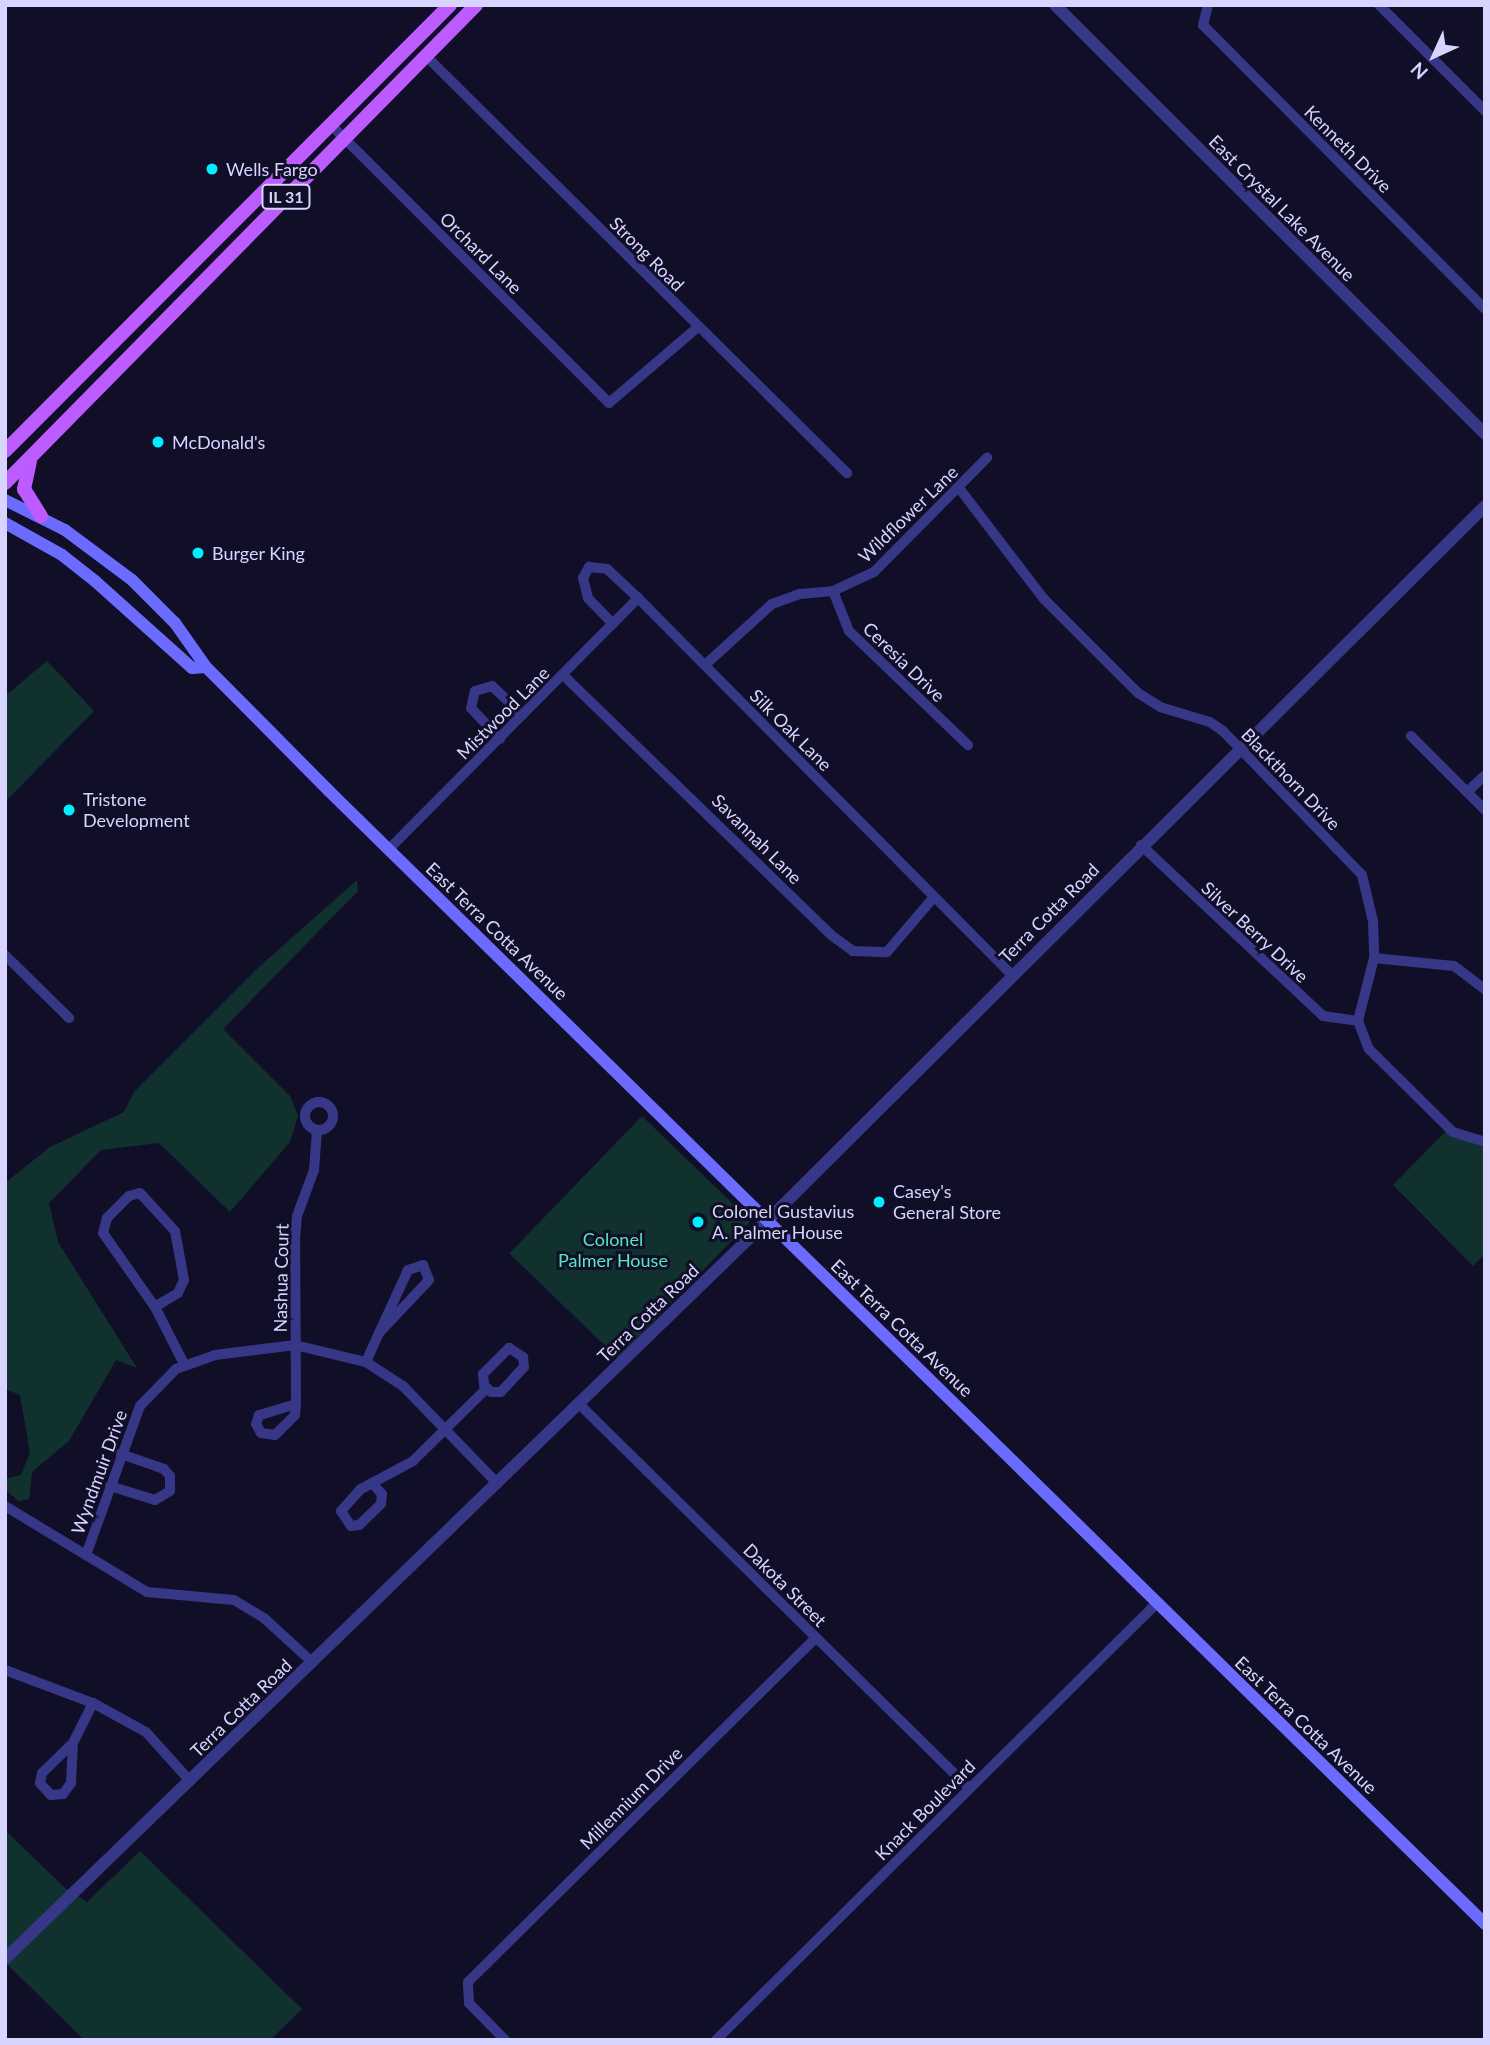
<!DOCTYPE html>
<style>
body{margin:0}
#map{position:relative;width:1490px;height:2045px;overflow:hidden;background:#110e27;font-family:Lato,sans-serif}
div>[style]{position:absolute}
.green>*{inset:0;background:#11312f;transform-origin:0 0}
.minor>*{height:10px;margin:-5px;padding:0 5px;transform-origin:5px;border-radius:5px;background:#373788}
.minor>.ring{margin:-5px;padding:0;box-sizing:content-box;background:none;border:10px solid #373788;border-radius:50%}
.tertiary>*{height:12px;margin:-6px;padding:0 6px;transform-origin:6px;border-radius:6px;background:#373788}
.secondary>*{height:12px;margin:-6px;padding:0 6px;transform-origin:6px;border-radius:6px;background:#6b6cff}
.primary>*{height:14px;margin:-7px;padding:0 7px;transform-origin:7px;border-radius:7px;background:#bc5bff}
.dots>*{width:19px;height:19px;translate:-50% -50%;box-sizing:border-box;border:4px solid #110e27;border-radius:50%}
span{translate:-50% -50%;white-space:nowrap;text-align:center;line-height:1.15;-webkit-text-stroke:6px #110e27;paint-order:stroke}
.shield-label span{padding:2px 5px;background:#110e27;border:2px solid;border-radius:5px;-webkit-text-stroke-width:0}
.shield-label{font-size:16px;color:#d7d4ff;font-weight:700}
.street-label{font-size:18px;color:#d7d4ff}
.poi-label{font-size:18px;color:#d7d4ff}
.left{translate:0 -50%;text-align:left}
.park-label{font-size:18px;color:#59e6be}
.frame{position:absolute;inset:0;border:7px solid #d7d4ff;pointer-events:none}
.north{position:absolute;left:1399px;top:21px;width:70px;height:70px;-webkit-text-stroke:5px #110e27;paint-order:stroke;rotate:225deg;font-size:19px;font-weight:700;line-height:28px;text-align:center;color:#d7d4ff}
.north::after{content:'';display:block;margin:auto;width:24px;height:32px;background:#d7d4ff;clip-path:polygon(50% 0,100% 100%,50% 72%,0 100%)}
</style>
<div id="map">
<div class="green">
<div style="clip-path:polygon(47px 661px,94px 711px,5px 802px,5px 696px)"></div>
<div style="clip-path:polygon(357px 880px,358px 891px,223px 1029px,290px 1096px,298px 1116px,290px 1142px,230px 1212px,159px 1143px,101px 1150px,49px 1203px,58px 1242px,137px 1368px,116px 1360px,69px 1441px,32px 1472px,29px 1499px,18px 1501px,5px 1489px,5px 1479px,21px 1475px,30px 1453px,20px 1395px,5px 1389px,5px 1183px,50px 1147px,124px 1112px,134px 1092px,259px 967px)"></div>
<div style="left:642px;top:1116px;width:151px;height:191px;rotate:44deg"></div>
<div style="clip-path:polygon(1446px 1131px,1485px 1145px,1485px 1254px,1473px 1266px,1393px 1185px)"></div>
<div style="clip-path:polygon(5px 1830px,65px 1888px,87px 1902px,140px 1851px,302px 2009px,270px 2040px,84px 2040px,5px 1962px)"></div>
</div>
<div class="minor">
<div style="left:1208px;top:5px;width:21px;rotate:104deg"></div>
<div style="left:1203px;top:25px;width:400px;rotate:45.2deg"></div>
<div style="left:1379px;top:5px;width:150px;rotate:45deg"></div>
<div style="left:426px;top:56px;width:593px;rotate:44.73deg"></div>
<div style="left:331px;top:125px;width:393px;rotate:45deg"></div>
<div style="left:609px;top:403px;width:117px;rotate:-40.5deg"></div>
<div style="left:959px;top:488px;width:140px;rotate:52.6deg"></div>
<div style="left:1044px;top:599px;width:133px;rotate:45deg"></div>
<div style="left:1138px;top:693px;width:26px;rotate:32deg"></div>
<div style="left:1160px;top:707px;width:52px;rotate:16.7deg"></div>
<div style="left:1210px;top:722px;width:16px;rotate:35deg"></div>
<div style="left:1223px;top:731px;width:200px;rotate:46deg"></div>
<div style="left:1362px;top:875px;width:47px;rotate:76.6deg"></div>
<div style="left:1373px;top:921px;width:37px;rotate:88deg"></div>
<div style="left:1374px;top:958px;width:65px;rotate:104.3deg"></div>
<div style="left:1358px;top:1021px;width:30px;rotate:69deg"></div>
<div style="left:1369px;top:1049px;width:118px;rotate:44.7deg"></div>
<div style="left:1453px;top:1132px;width:34px;rotate:17deg"></div>
<div style="left:833px;top:591px;width:43px;rotate:68.2deg"></div>
<div style="left:849px;top:631px;width:165px;rotate:43.8deg"></div>
<div style="left:613px;top:624px;width:36px;rotate:-134deg"></div>
<div style="left:588px;top:598px;width:21px;rotate:-104deg"></div>
<div style="left:583px;top:578px;width:13px;rotate:-61deg"></div>
<div style="left:589px;top:567px;width:18px;rotate:6deg"></div>
<div style="left:607px;top:569px;width:42px;rotate:43.1deg"></div>
<div style="left:638px;top:598px;width:531px;rotate:45.23deg"></div>
<div style="left:705px;top:665px;width:91px;rotate:-42.3deg"></div>
<div style="left:772px;top:604px;width:30px;rotate:-20deg"></div>
<div style="left:800px;top:594px;width:33px;rotate:-5deg"></div>
<div style="left:833px;top:591px;width:45px;rotate:-24.9deg"></div>
<div style="left:874px;top:572px;width:161px;rotate:-45.3deg"></div>
<div style="left:563px;top:675px;width:373px;rotate:44.1deg"></div>
<div style="left:831px;top:935px;width:27px;rotate:36deg"></div>
<div style="left:853px;top:951px;width:34px;rotate:2deg"></div>
<div style="left:887px;top:952px;width:72px;rotate:-49.5deg"></div>
<div style="left:1411px;top:736px;width:105px;rotate:45deg"></div>
<div style="left:500px;top:739px;width:42px;rotate:-133.1deg"></div>
<div style="left:471px;top:708px;width:17px;rotate:-77deg"></div>
<div style="left:475px;top:691px;width:18px;rotate:-16deg"></div>
<div style="left:492px;top:686px;width:42px;rotate:43.1deg"></div>
<div style="left:1467px;top:792px;width:25px;rotate:-43deg"></div>
<div style="left:1141px;top:845px;width:250px;rotate:43.2deg"></div>
<div style="left:1323px;top:1016px;width:35px;rotate:8deg"></div>
<div style="left:389px;top:849px;width:354px;rotate:-45.2deg"></div>
<div style="left:5px;top:955px;width:90px;rotate:44.5deg"></div>
<div style="left:1374px;top:958px;width:80px;rotate:5.7deg"></div>
<div style="left:1454px;top:966px;width:39px;rotate:37deg"></div>
<div class="ring" style="left:305px;top:1102px;width:18px;height:18px"></div>
<div style="left:140px;top:1193px;width:52px;rotate:47.4deg"></div>
<div style="left:175px;top:1231px;width:50px;rotate:79.6deg"></div>
<div style="left:184px;top:1280px;width:14px;rotate:115deg"></div>
<div style="left:178px;top:1293px;width:27px;rotate:149deg"></div>
<div style="left:155px;top:1307px;width:90px;rotate:-125.1deg"></div>
<div style="left:103px;top:1233px;width:16px;rotate:-75deg"></div>
<div style="left:107px;top:1218px;width:31px;rotate:-45deg"></div>
<div style="left:129px;top:1196px;width:11px;rotate:-15deg"></div>
<div style="left:155px;top:1307px;width:64px;rotate:63deg"></div>
<div style="left:509px;top:1348px;width:17px;rotate:33deg"></div>
<div style="left:523px;top:1357px;width:10px;rotate:84deg"></div>
<div style="left:524px;top:1367px;width:34px;rotate:133deg"></div>
<div style="left:501px;top:1392px;width:10px;rotate:180deg"></div>
<div style="left:491px;top:1392px;width:10px;rotate:-135deg"></div>
<div style="left:484px;top:1385px;width:11px;rotate:-95deg"></div>
<div style="left:483px;top:1374px;width:37px;rotate:-45deg"></div>
<div style="left:366px;top:1362px;width:32px;rotate:-66deg"></div>
<div style="left:379px;top:1333px;width:69px;rotate:-65.3deg"></div>
<div style="left:408px;top:1270px;width:16px;rotate:-18deg"></div>
<div style="left:423px;top:1265px;width:16px;rotate:68deg"></div>
<div style="left:429px;top:1280px;width:73px;rotate:133.3deg"></div>
<div style="left:296px;top:1404px;width:39px;rotate:163deg"></div>
<div style="left:259px;top:1415px;width:9px;rotate:108deg"></div>
<div style="left:256px;top:1424px;width:10px;rotate:61deg"></div>
<div style="left:261px;top:1433px;width:14px;rotate:8deg"></div>
<div style="left:275px;top:1435px;width:28px;rotate:-45deg"></div>
<div style="left:295px;top:1415px;width:11px;rotate:-85deg"></div>
<div style="left:296px;top:1404px;width:165px;rotate:-90.3deg"></div>
<div style="left:295px;top:1239px;width:23px;rotate:-85deg"></div>
<div style="left:297px;top:1216px;width:49px;rotate:-69.7deg"></div>
<div style="left:314px;top:1170px;width:40px;rotate:-85.7deg"></div>
<div style="left:579px;top:1404px;width:547px;rotate:44.56deg"></div>
<div style="left:372px;top:1483px;width:15px;rotate:48deg"></div>
<div style="left:382px;top:1494px;width:10px;rotate:96deg"></div>
<div style="left:381px;top:1504px;width:30px;rotate:136deg"></div>
<div style="left:359px;top:1525px;width:8px;rotate:173deg"></div>
<div style="left:351px;top:1526px;width:18px;rotate:-124deg"></div>
<div style="left:341px;top:1511px;width:30px;rotate:-48deg"></div>
<div style="left:361px;top:1489px;width:59px;rotate:-28.3deg"></div>
<div style="left:413px;top:1461px;width:104px;rotate:-44.6deg"></div>
<div style="left:110px;top:1486px;width:47px;rotate:17.3deg"></div>
<div style="left:155px;top:1500px;width:17px;rotate:-31deg"></div>
<div style="left:170px;top:1491px;width:15px;rotate:-90deg"></div>
<div style="left:170px;top:1476px;width:9px;rotate:-131deg"></div>
<div style="left:164px;top:1469px;width:46px;rotate:-160.8deg"></div>
<div style="left:5px;top:1506px;width:166px;rotate:31.2deg"></div>
<div style="left:147px;top:1592px;width:87px;rotate:5.3deg"></div>
<div style="left:234px;top:1600px;width:35px;rotate:31deg"></div>
<div style="left:264px;top:1618px;width:65px;rotate:42.5deg"></div>
<div style="left:86px;top:1555px;width:158px;rotate:-70.1deg"></div>
<div style="left:140px;top:1406px;width:52px;rotate:-45.8deg"></div>
<div style="left:176px;top:1369px;width:41px;rotate:-19.7deg"></div>
<div style="left:215px;top:1355px;width:81px;rotate:-7.1deg"></div>
<div style="left:295px;top:1345px;width:73px;rotate:13.5deg"></div>
<div style="left:366px;top:1362px;width:44px;rotate:33deg"></div>
<div style="left:403px;top:1386px;width:136px;rotate:45.9deg"></div>
<div style="left:5px;top:1670px;width:94px;rotate:20.6deg"></div>
<div style="left:93px;top:1703px;width:60px;rotate:28.7deg"></div>
<div style="left:146px;top:1732px;width:66px;rotate:48.1deg"></div>
<div style="left:73px;top:1743px;width:40px;rotate:92.9deg"></div>
<div style="left:71px;top:1783px;width:14px;rotate:126deg"></div>
<div style="left:63px;top:1794px;width:12px;rotate:175deg"></div>
<div style="left:51px;top:1795px;width:16px;rotate:-133deg"></div>
<div style="left:40px;top:1783px;width:10px;rotate:-79deg"></div>
<div style="left:42px;top:1773px;width:43px;rotate:-44.1deg"></div>
<div style="left:73px;top:1743px;width:45px;rotate:-63.4deg"></div>
<div style="left:505px;top:2040px;width:52px;rotate:-134.2deg"></div>
<div style="left:469px;top:2003px;width:21px;rotate:-93deg"></div>
<div style="left:468px;top:1982px;width:489px;rotate:-44.7deg"></div>
<div style="left:716px;top:2040px;width:621px;rotate:-44.74deg"></div>
</div>
<div class="tertiary">
<div style="left:1055px;top:5px;width:607px;rotate:44.93deg"></div>
<div style="left:5px;top:1959px;width:1061px;rotate:-44.08deg"></div>
<div style="left:767px;top:1221px;width:1013px;rotate:-44.88deg"></div>
</div>
<div class="secondary">
<div style="left:5px;top:500px;width:67px;rotate:26.6deg"></div>
<div style="left:65px;top:530px;width:84px;rotate:36.7deg"></div>
<div style="left:132px;top:580px;width:61px;rotate:45deg"></div>
<div style="left:175px;top:623px;width:54px;rotate:54.8deg"></div>
<div style="left:206px;top:667px;width:175px;rotate:45.2deg"></div>
<div style="left:329px;top:791px;width:1619px;rotate:44.42deg"></div>
<div style="left:5px;top:523px;width:65px;rotate:29.3deg"></div>
<div style="left:62px;top:555px;width:42px;rotate:38.2deg"></div>
<div style="left:95px;top:581px;width:130px;rotate:41.9deg"></div>
<div style="left:192px;top:668px;width:14px;rotate:-4deg"></div>
</div>
<div class="primary">
<div style="left:5px;top:451px;width:630px;rotate:-45.06deg"></div>
<div style="left:30px;top:461px;width:29px;rotate:102deg"></div>
<div style="left:24px;top:489px;width:32px;rotate:58deg"></div>
<div style="left:5px;top:483px;width:671px;rotate:-45.42deg"></div>
</div>
<div class="dots">
<div style="left:212px;top:169px;background:#0ef"></div>
<div style="left:158px;top:442px;background:#0ef"></div>
<div style="left:198px;top:553px;background:#0ef"></div>
<div style="left:69px;top:810px;background:#0ef"></div>
<div style="left:879px;top:1202px;background:#0ef"></div>
<div style="left:698px;top:1222px;background:#0ef"></div>
</div>
<div class="shield-label">
<span style="left:286px;top:197px">IL 31</span>
</div>
<div class="street-label">
<span style="left:1348px;top:149px;rotate:45deg">Kenneth Drive</span>
<span style="left:1282px;top:208px;rotate:45deg">East Crystal Lake Avenue</span>
<span style="left:481px;top:253px;rotate:45deg">Orchard Lane</span>
<span style="left:647px;top:254px;rotate:45deg">Strong Road</span>
<span style="left:908px;top:514px;rotate:-44deg">Wildflower Lane</span>
<span style="left:904px;top:662px;rotate:44deg">Ceresia Drive</span>
<span style="left:503px;top:713px;rotate:-45deg">Mistwood Lane</span>
<span style="left:791px;top:730px;rotate:45deg">Silk Oak Lane</span>
<span style="left:1291px;top:779px;rotate:46deg">Blackthorn Drive</span>
<span style="left:757px;top:839px;rotate:45deg">Savannah Lane</span>
<span style="left:1049px;top:913px;rotate:-45deg">Terra Cotta Road</span>
<span style="left:497px;top:931px;rotate:44deg">East Terra Cotta Avenue</span>
<span style="left:1255px;top:932px;rotate:43deg">Silver Berry Drive</span>
<span style="left:281px;top:1278px;rotate:-89deg">Nashua Court</span>
<span style="left:648px;top:1313px;rotate:-44deg">Terra Cotta Road</span>
<span style="left:902px;top:1328px;rotate:44deg">East Terra Cotta Avenue</span>
<span style="left:99px;top:1472px;rotate:-70deg">Wyndmuir Drive</span>
<span style="left:785px;top:1585px;rotate:45deg">Dakota Street</span>
<span style="left:241px;top:1708px;rotate:-44deg">Terra Cotta Road</span>
<span style="left:1306px;top:1725px;rotate:44deg">East Terra Cotta Avenue</span>
<span style="left:631px;top:1798px;rotate:-45deg">Millennium Drive</span>
<span style="left:925px;top:1810px;rotate:-45deg">Knack Boulevard</span>
</div>
<div class="poi-label">
<span class="left" style="left:226px;top:169px">Wells Fargo</span>
<span class="left" style="left:172px;top:442px">McDonald's</span>
<span class="left" style="left:212px;top:553px">Burger King</span>
<span class="left" style="left:83px;top:810px">Tristone<br>Development</span>
<span class="left" style="left:893px;top:1202px">Casey's<br>General Store</span>
<span class="left" style="left:712px;top:1222px">Colonel Gustavius<br>A. Palmer House</span>
</div>
<div class="park-label">
<span style="left:613px;top:1250px">Colonel<br>Palmer House</span>
</div>
<div class="frame"></div>
<div class="north">N</div>
</div>
